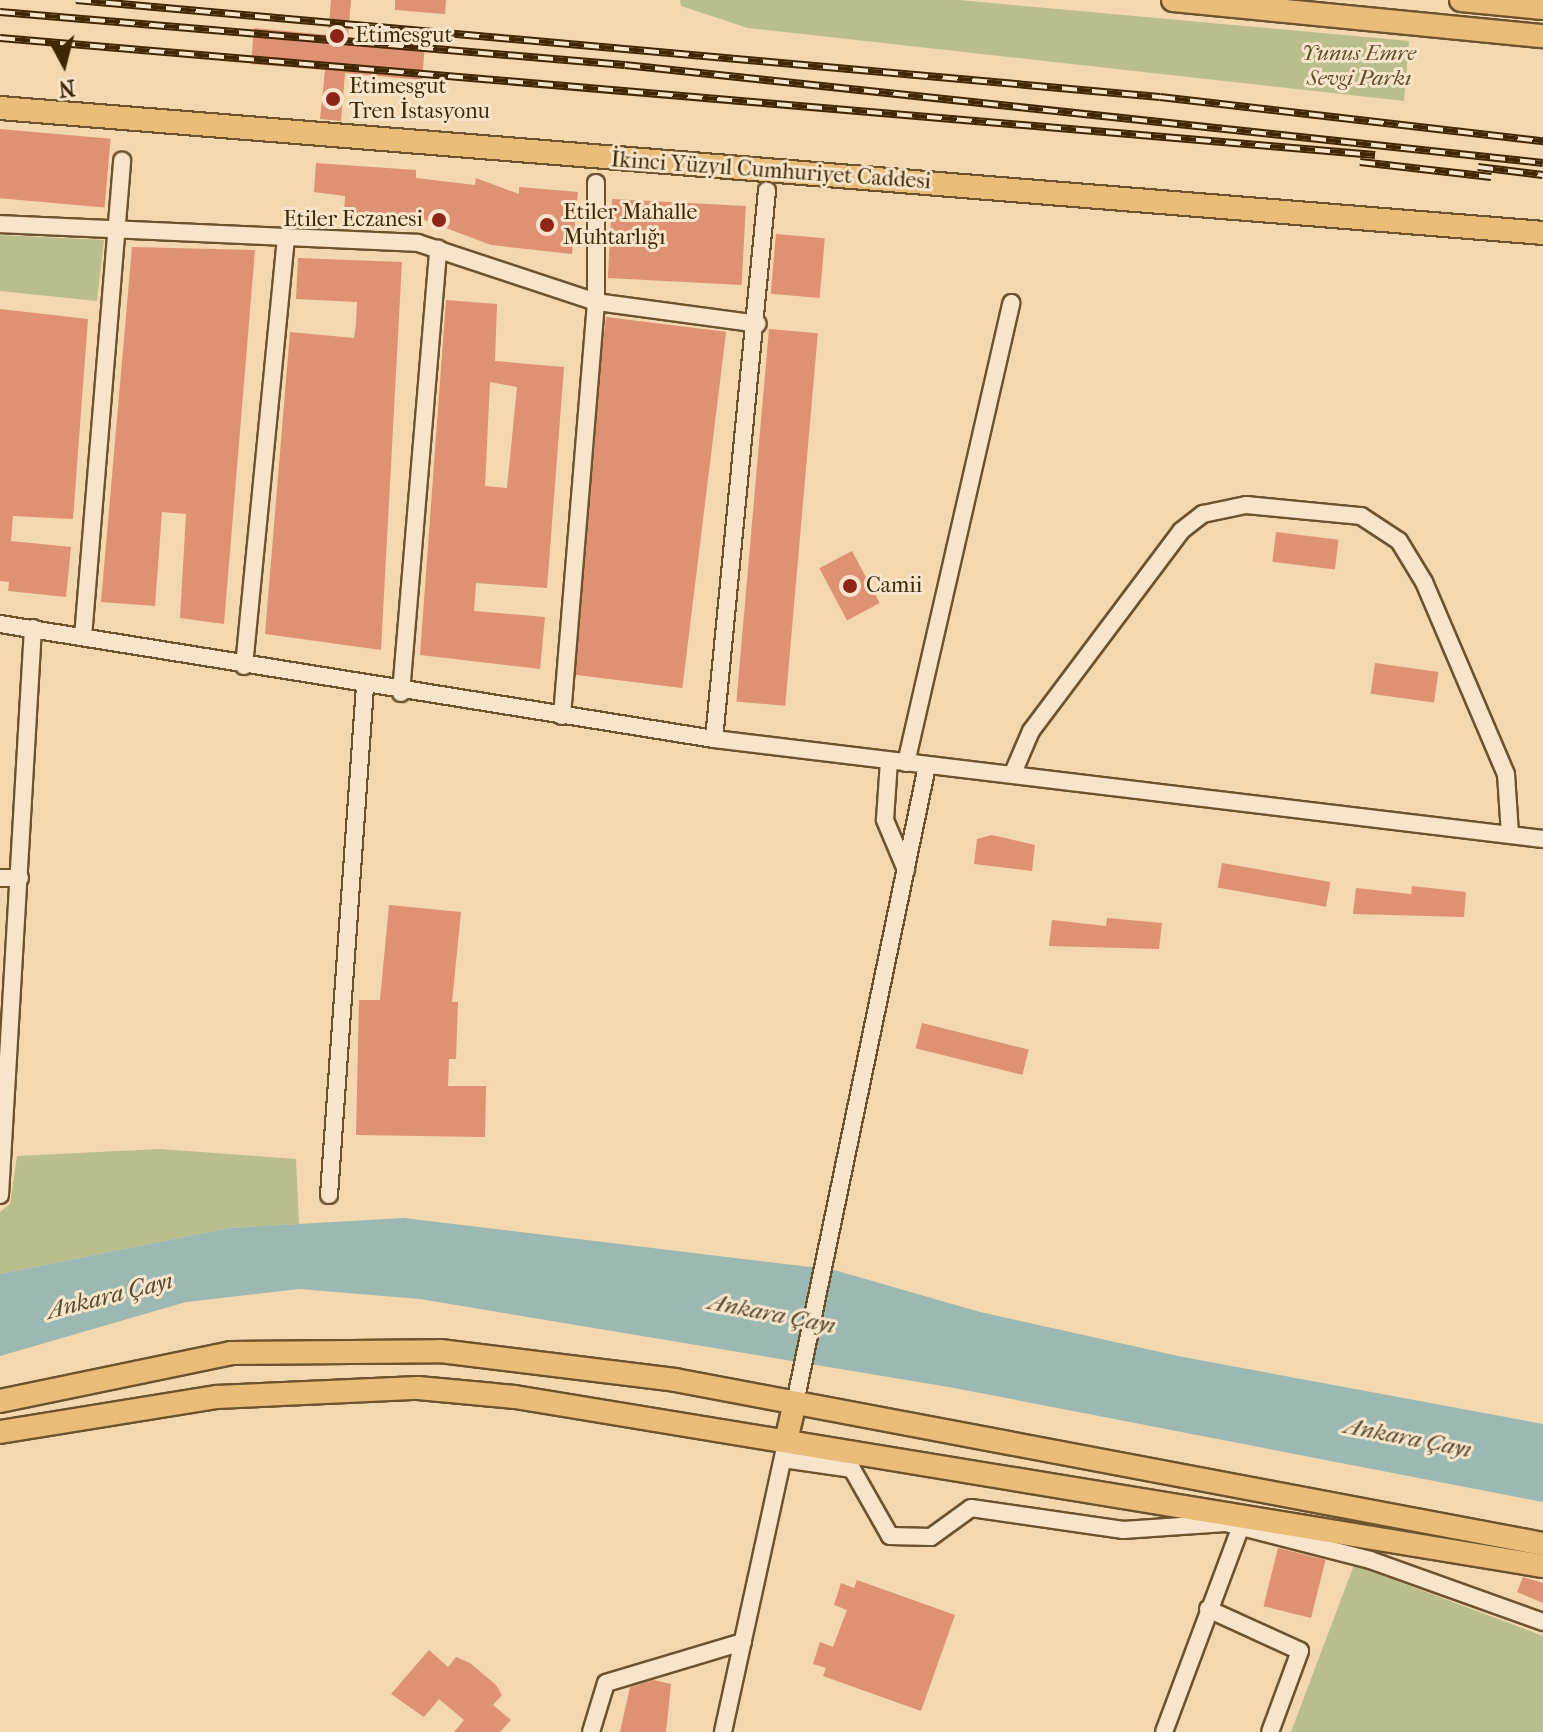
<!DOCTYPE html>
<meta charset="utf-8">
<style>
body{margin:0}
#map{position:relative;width:1543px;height:1732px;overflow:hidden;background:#f2d7af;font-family:"IM FELL French Canon",serif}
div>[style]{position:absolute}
.green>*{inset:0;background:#b9be8c}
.water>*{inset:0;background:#9cb8b2}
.building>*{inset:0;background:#df9174;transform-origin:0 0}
.roads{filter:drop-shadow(2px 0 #6c532e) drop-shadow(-2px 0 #6c532e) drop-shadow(0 2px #6c532e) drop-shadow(0 -2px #6c532e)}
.minor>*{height:16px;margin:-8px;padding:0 8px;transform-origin:8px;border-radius:8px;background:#f7e5cb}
.major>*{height:22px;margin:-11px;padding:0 11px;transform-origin:11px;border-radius:11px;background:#e9bc78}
.rail>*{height:8px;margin-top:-4px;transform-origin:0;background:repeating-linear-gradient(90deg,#f7e5cb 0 15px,#3f2703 0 30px);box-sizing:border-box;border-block:2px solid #3f2703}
.dots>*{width:22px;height:22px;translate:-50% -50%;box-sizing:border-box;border:4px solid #f7e5cb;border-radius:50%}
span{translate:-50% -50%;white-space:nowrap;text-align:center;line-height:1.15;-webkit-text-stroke:6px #f7e5cb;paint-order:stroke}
.poi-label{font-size:22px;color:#3f2703}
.left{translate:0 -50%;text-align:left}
.right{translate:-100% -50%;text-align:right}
.park-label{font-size:22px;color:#5e4d25;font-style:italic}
.street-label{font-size:22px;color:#3f2703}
.water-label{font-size:24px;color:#564b2f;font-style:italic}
.north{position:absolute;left:24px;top:24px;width:80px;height:80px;-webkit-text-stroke:6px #f7e5cb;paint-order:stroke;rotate:173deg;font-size:22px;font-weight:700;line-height:32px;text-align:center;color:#3f2703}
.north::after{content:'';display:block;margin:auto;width:28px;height:36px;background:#3f2703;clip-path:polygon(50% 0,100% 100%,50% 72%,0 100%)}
</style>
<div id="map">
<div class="green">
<div style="clip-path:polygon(680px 0,959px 0,1409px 41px,1404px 101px,748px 28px,681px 6px)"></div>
<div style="clip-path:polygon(0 235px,104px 240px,97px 301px,0 291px)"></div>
<div style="clip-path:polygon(160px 1149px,296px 1159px,299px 1224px,229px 1228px,0 1274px,0 1212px,10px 1204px,17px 1156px)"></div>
<div style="clip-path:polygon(1354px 1565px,1543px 1636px,1543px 1732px,1291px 1732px)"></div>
</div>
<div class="water">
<div style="clip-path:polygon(404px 1218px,834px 1270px,980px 1312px,1178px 1356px,1543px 1424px,1543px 1502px,949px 1387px,420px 1299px,299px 1289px,186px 1302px,0 1356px,0 1274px,229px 1228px)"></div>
</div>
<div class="building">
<div style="clip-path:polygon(331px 0,351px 0,348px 37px,425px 44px,422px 80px,345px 73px,341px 121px,320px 119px,325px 70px,251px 64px,254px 28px,328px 35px)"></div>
<div style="clip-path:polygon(395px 0,446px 0,445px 14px,395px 10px)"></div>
<div style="left:0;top:129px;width:111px;height:69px;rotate:5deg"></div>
<div style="clip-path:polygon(316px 163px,416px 170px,416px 178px,475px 185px,476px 178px,519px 194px,519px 187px,578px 192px,572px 254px,491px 245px,417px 217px,344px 213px,345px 196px,314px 192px)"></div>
<div style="left:612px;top:199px;width:134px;height:79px;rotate:3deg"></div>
<div style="left:776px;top:234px;width:49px;height:60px;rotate:5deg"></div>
<div style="clip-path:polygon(132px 247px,255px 250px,224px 624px,180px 618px,186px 514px,162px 512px,155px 606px,101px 602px)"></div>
<div style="clip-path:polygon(298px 258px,402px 262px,381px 650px,265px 634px,290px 332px,354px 338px,356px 324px,357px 302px,296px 299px)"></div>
<div style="clip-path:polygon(evenodd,446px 300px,497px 304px,495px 361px,564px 367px,547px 588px,476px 583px,474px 611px,545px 617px,540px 669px,420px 655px,446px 300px,490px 382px,517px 387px,507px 488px,485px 486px,490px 382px)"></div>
<div style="clip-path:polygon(0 309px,88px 319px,73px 519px,13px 516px,11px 541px,71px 547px,66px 597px,8px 591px,9px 582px,0 581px)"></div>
<div style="left:606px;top:317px;width:121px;height:359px;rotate:7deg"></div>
<div style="left:769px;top:329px;width:49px;height:374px;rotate:5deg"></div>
<div style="left:1276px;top:532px;width:63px;height:30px;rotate:7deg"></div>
<div style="left:852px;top:551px;width:59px;height:37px;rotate:62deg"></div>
<div style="left:1375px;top:663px;width:64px;height:31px;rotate:8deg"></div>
<div style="clip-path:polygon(992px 835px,1035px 845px,1032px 871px,974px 864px,977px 839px)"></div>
<div style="left:1222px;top:863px;width:110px;height:25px;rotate:10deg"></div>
<div style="clip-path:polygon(1412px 886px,1466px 892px,1464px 917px,1353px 914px,1356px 888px,1411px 894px)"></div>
<div style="clip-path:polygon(389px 905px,461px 912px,452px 1002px,458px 1002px,456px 1059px,449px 1059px,448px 1086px,486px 1086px,485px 1137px,356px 1135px,359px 1000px,380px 1000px)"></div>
<div style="clip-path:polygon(1107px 918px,1162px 923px,1159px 949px,1049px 946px,1052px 920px,1106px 926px)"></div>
<div style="left:922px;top:1023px;width:110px;height:26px;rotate:14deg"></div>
<div style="left:1278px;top:1548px;width:49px;height:60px;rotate:14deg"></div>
<div style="clip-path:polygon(1523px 1577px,1543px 1583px,1543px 1603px,1517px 1592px)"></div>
<div style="clip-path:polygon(857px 1580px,955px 1615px,921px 1711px,823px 1676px,826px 1668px,813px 1664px,820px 1642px,833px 1647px,847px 1610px,834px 1605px,841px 1583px,854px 1588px)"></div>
<div style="clip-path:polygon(429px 1650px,448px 1667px,456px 1657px,470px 1663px,496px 1685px,502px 1695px,493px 1705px,511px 1720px,500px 1732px,454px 1732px,464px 1720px,439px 1699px,424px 1717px,391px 1694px)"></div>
<div style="clip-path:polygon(654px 1680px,671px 1684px,666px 1732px,620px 1732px,630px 1687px)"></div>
</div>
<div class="roads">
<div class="minor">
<div style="left:0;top:224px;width:418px;rotate:2.6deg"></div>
<div style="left:418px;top:243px;width:188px;rotate:18.3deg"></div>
<div style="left:596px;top:302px;width:163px;rotate:7.7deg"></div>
<div style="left:0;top:624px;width:723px;rotate:9.15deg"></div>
<div style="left:714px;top:739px;width:835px;rotate:6.88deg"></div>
<div style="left:83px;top:637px;width:478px;rotate:-85.3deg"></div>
<div style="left:244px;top:666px;width:430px;rotate:-84.4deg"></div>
<div style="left:401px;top:693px;width:446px;rotate:-85.2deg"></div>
<div style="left:562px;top:716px;width:415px;rotate:-85.3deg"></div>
<div style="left:596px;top:302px;width:119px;rotate:-90deg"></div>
<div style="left:714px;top:739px;width:551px;rotate:-84.48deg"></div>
<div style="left:889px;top:761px;width:59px;rotate:93.9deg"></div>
<div style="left:885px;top:820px;width:54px;rotate:67.2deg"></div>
<div style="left:906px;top:763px;width:472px;rotate:-77.1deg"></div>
<div style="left:1013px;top:773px;width:46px;rotate:-66.8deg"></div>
<div style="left:1031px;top:731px;width:250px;rotate:-53.1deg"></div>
<div style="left:1181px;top:531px;width:28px;rotate:-38deg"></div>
<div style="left:1203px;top:514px;width:44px;rotate:-11.8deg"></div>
<div style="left:1246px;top:505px;width:116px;rotate:5.5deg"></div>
<div style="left:1361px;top:516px;width:45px;rotate:33.3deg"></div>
<div style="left:1399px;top:541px;width:48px;rotate:58.6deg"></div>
<div style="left:1424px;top:582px;width:209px;rotate:66.9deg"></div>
<div style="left:1506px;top:774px;width:60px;rotate:86.2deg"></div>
<div style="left:0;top:878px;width:20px"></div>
<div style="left:0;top:1195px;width:568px;rotate:-86.67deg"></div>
<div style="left:329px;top:1195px;width:509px;rotate:-85.95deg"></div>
<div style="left:795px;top:1403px;width:651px;rotate:-78.29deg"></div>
<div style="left:783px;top:1459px;width:70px;rotate:8.2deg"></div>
<div style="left:852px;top:1469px;width:77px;rotate:60.4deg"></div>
<div style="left:890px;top:1536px;width:41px;rotate:1.4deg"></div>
<div style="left:931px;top:1537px;width:49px;rotate:-35.9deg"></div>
<div style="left:971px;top:1508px;width:154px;rotate:8.2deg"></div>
<div style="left:1123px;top:1530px;width:103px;rotate:-3.9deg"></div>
<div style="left:1226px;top:1523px;width:149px;rotate:14.4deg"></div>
<div style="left:1370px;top:1560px;width:184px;rotate:19.7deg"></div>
<div style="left:1208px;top:1609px;width:101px;rotate:24.5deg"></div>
<div style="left:1300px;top:1651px;width:86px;rotate:110.3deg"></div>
<div style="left:591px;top:1732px;width:51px;rotate:-73deg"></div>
<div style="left:606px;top:1683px;width:143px;rotate:-16.7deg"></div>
<div style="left:723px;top:1732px;width:291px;rotate:-77.7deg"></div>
<div style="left:1164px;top:1732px;width:220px;rotate:-69.5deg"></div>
</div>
<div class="major">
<div style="left:1173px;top:0;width:372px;rotate:5.6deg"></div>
<div style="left:1461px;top:0;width:82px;rotate:5.6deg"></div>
<div style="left:0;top:108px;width:1548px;rotate:4.63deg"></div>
<div style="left:0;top:1401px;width:236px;rotate:-11.7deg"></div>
<div style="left:231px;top:1353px;width:209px;rotate:-0.5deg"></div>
<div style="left:440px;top:1351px;width:237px;rotate:7deg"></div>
<div style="left:675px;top:1380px;width:883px;rotate:10.7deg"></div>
<div style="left:0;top:1432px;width:220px;rotate:-9.2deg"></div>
<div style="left:217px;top:1397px;width:201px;rotate:-2.6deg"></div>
<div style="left:418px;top:1388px;width:97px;rotate:5.3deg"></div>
<div style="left:515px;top:1397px;width:1042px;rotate:9.34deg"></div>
<div style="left:786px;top:1441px;width:39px;rotate:-77deg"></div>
</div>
</div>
<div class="rail">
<div style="left:76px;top:0;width:1088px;rotate:5.11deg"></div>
<div style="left:1160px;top:97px;width:386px;rotate:6.6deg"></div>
<div style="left:0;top:12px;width:627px;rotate:4.85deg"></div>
<div style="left:625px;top:65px;width:923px;rotate:6.09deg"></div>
<div style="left:0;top:38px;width:1380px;rotate:4.86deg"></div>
<div style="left:1360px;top:162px;width:132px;rotate:6.5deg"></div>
<div style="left:1478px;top:167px;width:65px;rotate:7deg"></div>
</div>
<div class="dots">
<div style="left:337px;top:36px;background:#8f2418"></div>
<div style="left:333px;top:99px;background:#8f2418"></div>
<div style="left:439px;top:220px;background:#8f2418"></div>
<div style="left:547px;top:225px;background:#8f2418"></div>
<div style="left:850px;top:586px;background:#8f2418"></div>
</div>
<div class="poi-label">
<span class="left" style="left:355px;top:36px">Etimesgut</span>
<span class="left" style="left:349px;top:99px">Etimesgut<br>Tren İstasyonu</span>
<span class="left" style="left:563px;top:225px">Etiler Mahalle<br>Muhtarlığı</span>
<span class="right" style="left:423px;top:220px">Etiler Eczanesi</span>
<span class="left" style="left:866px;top:586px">Camii</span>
</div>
<div class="park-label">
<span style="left:1359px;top:66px">Yunus Emre<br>Sevgi Parkı</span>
</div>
<div class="street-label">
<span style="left:771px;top:171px;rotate:4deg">İkinci Yüzyıl Cumhuriyet Caddesi</span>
</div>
<div class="water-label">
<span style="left:110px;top:1296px;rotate:-14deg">Ankara Çayı</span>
<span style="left:772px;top:1314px;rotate:11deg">Ankara Çayı</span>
<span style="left:1408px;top:1438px;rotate:11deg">Ankara Çayı</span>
</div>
<div class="north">N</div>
</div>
